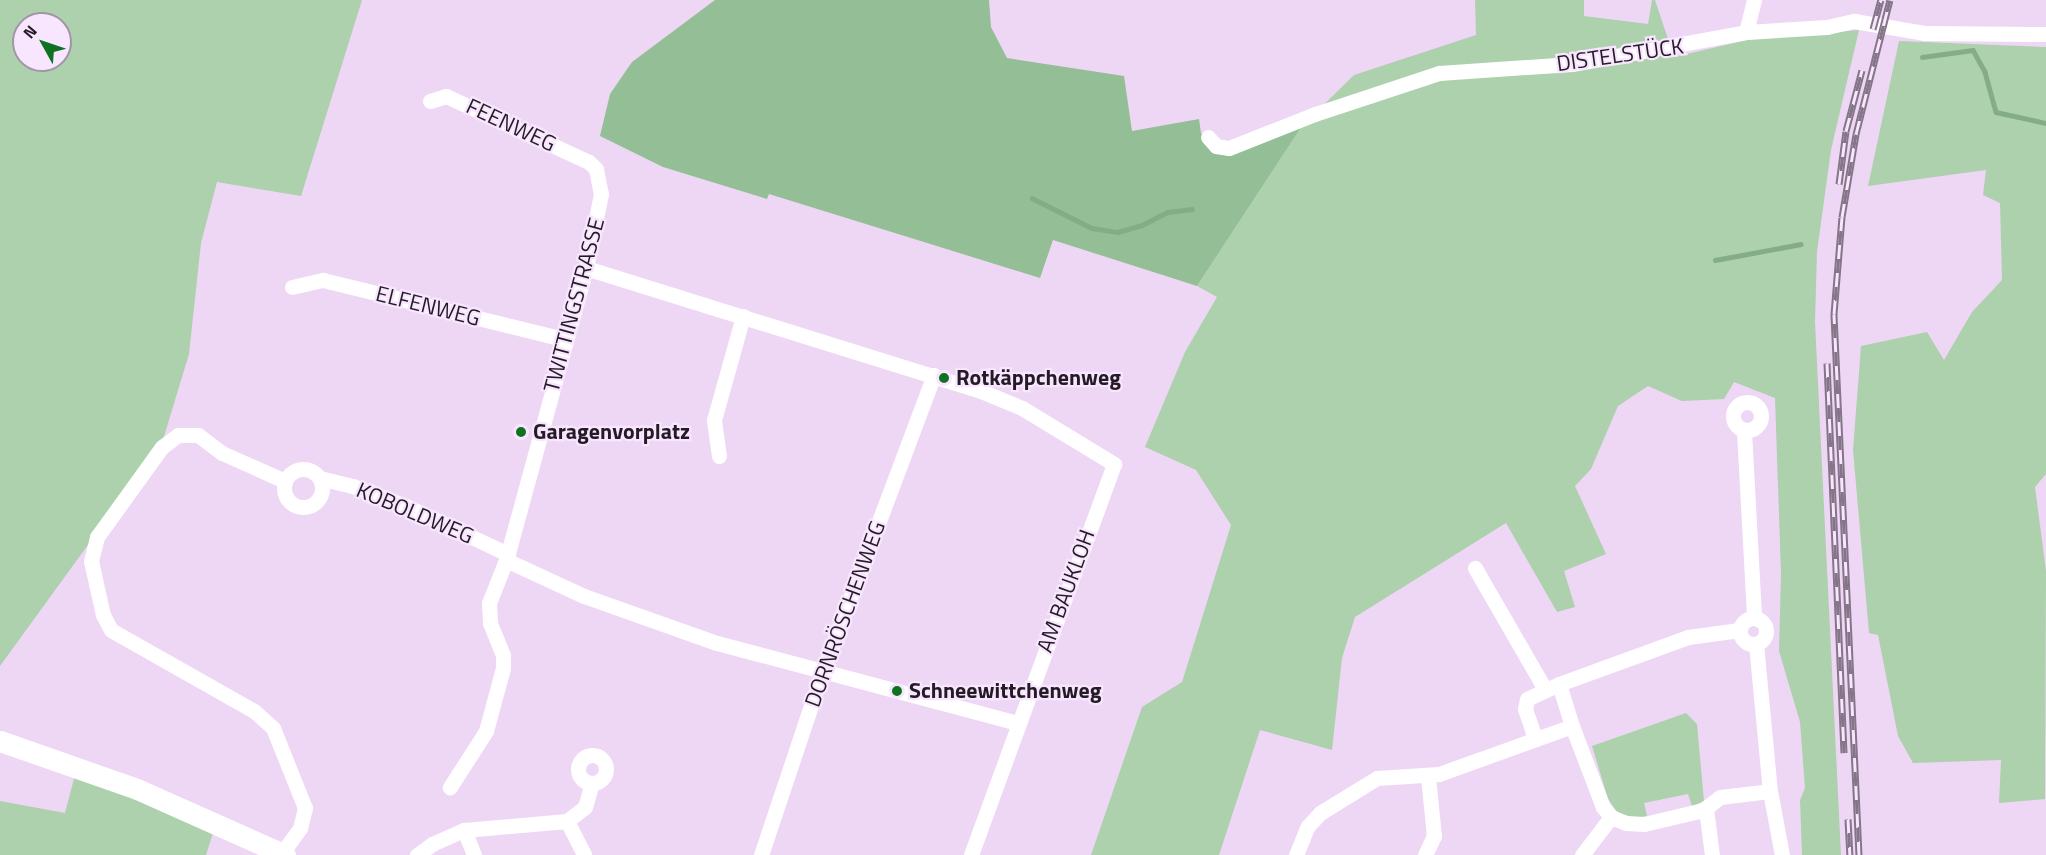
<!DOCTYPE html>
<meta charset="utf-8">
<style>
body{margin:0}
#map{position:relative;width:2046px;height:855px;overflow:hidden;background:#eed7f5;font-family:"Titillium Web",sans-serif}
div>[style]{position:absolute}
.green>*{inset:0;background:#add0ad}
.forest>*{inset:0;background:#94be95}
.stream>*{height:4.5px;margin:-2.25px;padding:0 2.25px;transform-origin:2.25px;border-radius:2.25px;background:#84ad85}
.street>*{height:15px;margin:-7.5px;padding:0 7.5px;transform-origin:7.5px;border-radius:7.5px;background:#fff}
.street>.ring{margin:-7.5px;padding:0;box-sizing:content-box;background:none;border:15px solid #fff;border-radius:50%}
.secondary>*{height:21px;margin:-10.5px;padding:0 10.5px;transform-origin:10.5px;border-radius:10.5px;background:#fff}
.rail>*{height:7px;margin-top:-3.5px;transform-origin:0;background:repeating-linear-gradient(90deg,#f8e6fe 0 14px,#857589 0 28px);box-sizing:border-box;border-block:2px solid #857589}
.dots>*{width:16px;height:16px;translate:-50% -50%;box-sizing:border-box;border:3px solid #f8e6fe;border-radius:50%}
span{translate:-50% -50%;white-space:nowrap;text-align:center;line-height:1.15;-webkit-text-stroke:4.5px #f8e6fe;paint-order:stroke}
.street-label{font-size:22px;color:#241b26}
.poi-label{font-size:22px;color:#241b26;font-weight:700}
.left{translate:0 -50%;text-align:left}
.north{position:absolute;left:12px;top:12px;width:60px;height:60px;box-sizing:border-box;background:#f8e6fe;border:2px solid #a395a8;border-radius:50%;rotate:310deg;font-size:16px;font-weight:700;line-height:24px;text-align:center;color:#241b26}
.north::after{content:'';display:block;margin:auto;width:21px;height:27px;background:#0e7222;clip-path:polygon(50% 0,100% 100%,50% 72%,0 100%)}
</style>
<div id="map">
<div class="green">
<div style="clip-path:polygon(evenodd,0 0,362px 0,301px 196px,217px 182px,201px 243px,189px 354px,162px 443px,0 666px,0 0,24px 24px,60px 24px,60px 60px,24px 60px,24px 24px)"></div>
<div style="clip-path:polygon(1475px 0,1584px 0,1584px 16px,1648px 24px,1652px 0,1655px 0,1674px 57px,1747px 40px,1859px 30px,1831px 150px,1817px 252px,1815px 322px,1841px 855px,1802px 855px,1800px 800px,1805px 788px,1800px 722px,1779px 651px,1781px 573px,1775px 398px,1734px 382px,1724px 399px,1682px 401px,1648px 386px,1618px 406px,1591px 469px,1575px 486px,1606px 554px,1564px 571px,1575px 607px,1557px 612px,1506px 523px,1355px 617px,1342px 658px,1332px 750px,1260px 730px,1219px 855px,1091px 855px,1142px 707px,1182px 682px,1231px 525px,1196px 470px,1145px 447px,1185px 352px,1217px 297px,1197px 286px,1302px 126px,1354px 75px,1476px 35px)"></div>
<div style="clip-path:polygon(1899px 41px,2046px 47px,2046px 474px,2035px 487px,2046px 571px,2045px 799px,1999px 803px,2001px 760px,1913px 763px,1898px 736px,1878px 635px,1869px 633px,1853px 450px,1861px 346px,1927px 332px,1944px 360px,1972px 312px,2002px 280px,2000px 203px,1983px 195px,1986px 170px,1868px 186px)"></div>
<div style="clip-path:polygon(1686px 713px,1697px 724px,1704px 801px,1692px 806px,1688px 794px,1644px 803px,1647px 816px,1635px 818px,1618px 813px,1608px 799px,1592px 746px)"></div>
<div style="clip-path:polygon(76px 771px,213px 833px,206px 855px,0 855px,0 801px,65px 813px)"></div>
</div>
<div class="forest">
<div style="clip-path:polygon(715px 0,989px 0,991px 27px,1007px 58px,1124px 76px,1132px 131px,1199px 119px,1201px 133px,1212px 148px,1302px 126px,1197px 286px,1053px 240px,1040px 278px,769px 194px,767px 199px,663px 167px,600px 136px,610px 94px,632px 62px)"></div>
</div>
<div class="stream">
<div style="left:1922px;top:57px;width:51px;rotate:-7.8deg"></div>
<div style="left:1973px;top:50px;width:25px;rotate:61deg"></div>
<div style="left:1985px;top:72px;width:41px;rotate:74.6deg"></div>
<div style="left:1996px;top:112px;width:51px;rotate:12.4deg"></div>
<div style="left:1032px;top:198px;width:67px;rotate:26.6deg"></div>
<div style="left:1092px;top:228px;width:26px;rotate:9deg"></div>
<div style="left:1118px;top:232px;width:25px;rotate:-16deg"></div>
<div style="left:1142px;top:225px;width:29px;rotate:-27deg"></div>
<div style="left:1168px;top:212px;width:24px;rotate:-7deg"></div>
<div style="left:1715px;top:260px;width:87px;rotate:-10.5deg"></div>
</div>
<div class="street">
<div style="left:1746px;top:32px;width:33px;rotate:-76deg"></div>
<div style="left:430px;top:101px;width:17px;rotate:-17deg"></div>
<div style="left:446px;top:96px;width:157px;rotate:24.8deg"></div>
<div style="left:589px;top:162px;width:10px;rotate:45deg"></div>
<div style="left:596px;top:169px;width:25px;rotate:79deg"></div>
<div style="left:601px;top:194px;width:76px;rotate:101.5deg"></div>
<div style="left:586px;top:268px;width:303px;rotate:105.3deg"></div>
<div style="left:506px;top:560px;width:46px;rotate:111.6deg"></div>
<div style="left:489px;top:603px;width:20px;rotate:87deg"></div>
<div style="left:490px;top:623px;width:35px;rotate:68deg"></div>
<div style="left:503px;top:655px;width:13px;rotate:90deg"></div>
<div style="left:503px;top:668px;width:65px;rotate:105.1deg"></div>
<div style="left:486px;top:731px;width:67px;rotate:122.7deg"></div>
<div style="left:1208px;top:137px;width:12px;rotate:48deg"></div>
<div style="left:1216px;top:146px;width:13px;rotate:9deg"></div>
<div style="left:1229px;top:148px;width:92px;rotate:-21.6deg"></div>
<div style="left:1315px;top:114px;width:131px;rotate:-18.3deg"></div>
<div style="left:1439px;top:73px;width:133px;rotate:-3.9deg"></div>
<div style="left:1572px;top:64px;width:177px;rotate:-10.4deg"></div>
<div style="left:1746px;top:32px;width:81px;rotate:-3.5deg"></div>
<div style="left:1827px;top:27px;width:28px;rotate:-13deg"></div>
<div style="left:1854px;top:21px;width:71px;rotate:9.7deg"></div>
<div style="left:1924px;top:33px;width:122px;rotate:0.5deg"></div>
<div style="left:586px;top:268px;width:414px;rotate:17.3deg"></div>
<div style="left:981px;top:391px;width:44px;rotate:22.5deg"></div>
<div style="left:1022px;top:408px;width:108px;rotate:31.3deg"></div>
<div style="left:1114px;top:464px;width:416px;rotate:110.1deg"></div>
<div style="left:292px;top:287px;width:32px;rotate:-13deg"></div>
<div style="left:323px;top:280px;width:248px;rotate:13.8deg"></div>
<div class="ring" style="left:1733px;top:402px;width:13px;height:13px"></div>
<div style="left:1744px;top:431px;width:187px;rotate:86.9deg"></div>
<div style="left:719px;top:456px;width:36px;rotate:-98deg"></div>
<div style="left:714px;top:420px;width:108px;rotate:-74.4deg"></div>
<div class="ring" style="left:284px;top:469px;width:23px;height:23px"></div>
<div style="left:320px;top:478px;width:34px;rotate:14deg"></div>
<div style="left:353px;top:486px;width:57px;rotate:20.7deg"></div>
<div style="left:406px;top:506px;width:113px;rotate:25.2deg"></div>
<div style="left:506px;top:560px;width:86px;rotate:24.8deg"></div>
<div style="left:584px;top:596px;width:141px;rotate:19.5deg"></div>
<div style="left:717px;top:643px;width:310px;rotate:14.9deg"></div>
<div style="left:1475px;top:568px;width:140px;rotate:60deg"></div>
<div class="ring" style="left:1740px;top:618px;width:11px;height:11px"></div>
<div style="left:1756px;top:644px;width:148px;rotate:84.6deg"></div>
<div style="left:1770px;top:791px;width:65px;rotate:79.4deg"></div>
<div style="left:1559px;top:684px;width:137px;rotate:-20deg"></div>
<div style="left:1688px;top:637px;width:52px;rotate:-7.7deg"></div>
<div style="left:1572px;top:726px;width:87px;rotate:69.1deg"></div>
<div style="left:1603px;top:807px;width:13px;rotate:51deg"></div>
<div style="left:1611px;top:817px;width:16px;rotate:22deg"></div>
<div style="left:1626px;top:823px;width:18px;rotate:3deg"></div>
<div style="left:1644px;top:824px;width:61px;rotate:-13.3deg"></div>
<div style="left:1703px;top:810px;width:21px;rotate:-37deg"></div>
<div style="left:1720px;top:797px;width:50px;rotate:-6.8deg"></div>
<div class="ring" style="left:578px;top:755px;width:13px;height:13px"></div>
<div style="left:1706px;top:809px;width:46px;rotate:82.6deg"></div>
<div style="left:567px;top:821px;width:38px;rotate:63deg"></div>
<div style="left:464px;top:830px;width:27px;rotate:68deg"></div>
<div style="left:282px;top:853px;width:31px;rotate:-54deg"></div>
<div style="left:300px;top:828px;width:21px;rotate:-76deg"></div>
<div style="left:305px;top:808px;width:86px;rotate:-111.8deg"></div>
<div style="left:273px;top:728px;width:25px;rotate:-138deg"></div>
<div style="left:254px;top:711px;width:164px;rotate:-150.5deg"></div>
<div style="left:111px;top:630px;width:17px;rotate:-118deg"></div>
<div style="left:103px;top:615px;width:55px;rotate:-102.5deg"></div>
<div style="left:91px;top:561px;width:25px;rotate:-76deg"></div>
<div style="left:97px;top:537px;width:111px;rotate:-54.2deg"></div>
<div style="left:162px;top:447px;width:20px;rotate:-37deg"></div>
<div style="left:178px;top:435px;width:20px"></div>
<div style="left:198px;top:435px;width:30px;rotate:37deg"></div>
<div style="left:222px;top:453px;width:69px;rotate:24deg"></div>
<div style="left:417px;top:855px;width:19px;rotate:-36deg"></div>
<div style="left:432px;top:844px;width:35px;rotate:-24deg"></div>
<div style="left:464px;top:830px;width:103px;rotate:-5deg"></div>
<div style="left:567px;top:821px;width:23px;rotate:-38deg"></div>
<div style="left:585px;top:807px;width:25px;rotate:-74deg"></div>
<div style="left:761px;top:855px;width:195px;rotate:-71.5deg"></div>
<div style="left:823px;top:670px;width:315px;rotate:-69.4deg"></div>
<div style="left:1296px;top:855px;width:31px;rotate:-68deg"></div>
<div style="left:1308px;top:826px;width:18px;rotate:-47deg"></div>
<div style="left:1320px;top:813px;width:67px;rotate:-31.6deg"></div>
<div style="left:1377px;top:778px;width:62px;rotate:-3.7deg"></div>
<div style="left:1439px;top:774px;width:141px;rotate:-19.8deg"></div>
<div style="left:1572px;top:726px;width:44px;rotate:-107.2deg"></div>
<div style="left:1559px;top:684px;width:35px;rotate:155deg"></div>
<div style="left:1527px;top:699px;width:10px;rotate:101deg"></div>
<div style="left:1525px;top:709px;width:31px;rotate:71deg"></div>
<div style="left:1425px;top:855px;width:21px;rotate:-65deg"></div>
<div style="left:1434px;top:836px;width:59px;rotate:-95.8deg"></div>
<div style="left:1582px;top:855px;width:48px;rotate:-52.7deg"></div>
</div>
<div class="secondary">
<div style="left:0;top:741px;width:145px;rotate:19.3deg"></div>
<div style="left:137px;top:789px;width:162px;rotate:24deg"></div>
</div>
<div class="rail">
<div style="left:1873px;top:29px;width:30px;rotate:-75deg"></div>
<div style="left:1839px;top:184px;width:53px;rotate:-82.5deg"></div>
<div style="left:1846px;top:131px;width:63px;rotate:-75.3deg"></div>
<div style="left:1827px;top:363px;width:390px;rotate:87.5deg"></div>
<div style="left:1848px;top:819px;width:36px;rotate:87deg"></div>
<div style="left:1859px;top:855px;width:542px;rotate:-92.65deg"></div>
<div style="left:1834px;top:314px;width:97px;rotate:-85.3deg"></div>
<div style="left:1842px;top:217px;width:84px;rotate:-80.4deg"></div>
<div style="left:1856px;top:134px;width:138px;rotate:-75.8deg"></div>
</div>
<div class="dots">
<div style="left:944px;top:378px;background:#0e7222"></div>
<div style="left:521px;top:432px;background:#0e7222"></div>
<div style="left:897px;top:691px;background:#0e7222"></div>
</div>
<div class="street-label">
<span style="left:1620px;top:55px;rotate:-8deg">DISTELSTÜCK</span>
<span style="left:511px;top:125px;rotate:25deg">FEENWEG</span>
<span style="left:574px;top:305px;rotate:-75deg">TWITTINGSTRASSE</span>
<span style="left:428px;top:306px;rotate:14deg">ELFENWEG</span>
<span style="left:415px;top:513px;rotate:23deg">KOBOLDWEG</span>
<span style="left:1066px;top:591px;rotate:-70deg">AM BAUKLOH</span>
<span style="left:845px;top:614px;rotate:-70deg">DORNRÖSCHENWEG</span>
</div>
<div class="poi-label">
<span class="left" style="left:956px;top:378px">Rotkäppchenweg</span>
<span class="left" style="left:533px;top:432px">Garagenvorplatz</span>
<span class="left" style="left:909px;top:691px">Schneewittchenweg</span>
</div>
<div class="north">N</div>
</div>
